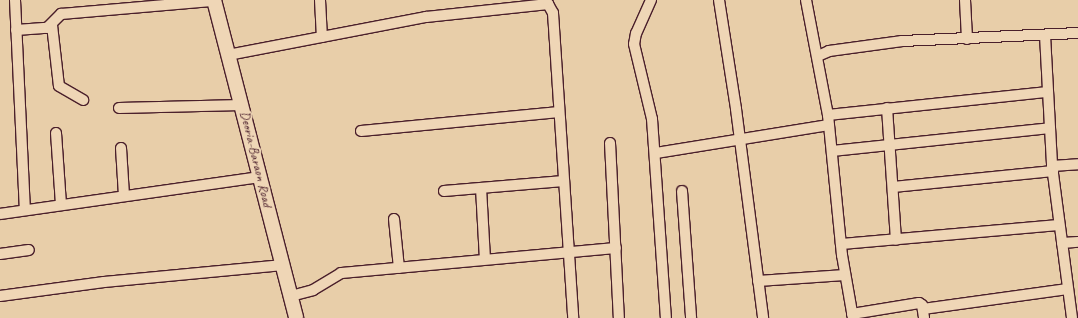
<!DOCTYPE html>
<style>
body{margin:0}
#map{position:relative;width:1078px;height:318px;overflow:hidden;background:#e8cea9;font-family:Caveat,sans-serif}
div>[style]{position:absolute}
.roads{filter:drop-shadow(1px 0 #4a1f2b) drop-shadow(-1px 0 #4a1f2b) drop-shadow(0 1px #4a1f2b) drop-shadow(0 -1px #4a1f2b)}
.street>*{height:10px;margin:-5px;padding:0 5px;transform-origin:5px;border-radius:5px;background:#efd6b6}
.secondary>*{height:14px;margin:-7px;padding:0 7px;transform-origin:7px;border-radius:7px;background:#efd6b6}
span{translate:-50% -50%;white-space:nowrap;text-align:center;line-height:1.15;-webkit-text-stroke:4px #efd6b6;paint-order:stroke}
.street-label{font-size:14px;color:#4a1f2b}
</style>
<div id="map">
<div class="roads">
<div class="street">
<div style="left:15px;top:0;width:210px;rotate:87.3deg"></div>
<div style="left:320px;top:0;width:37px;rotate:87deg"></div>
<div style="left:651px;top:0;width:36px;rotate:114deg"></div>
<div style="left:636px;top:33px;width:11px;rotate:100deg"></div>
<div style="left:634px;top:44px;width:77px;rotate:76.5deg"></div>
<div style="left:652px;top:119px;width:199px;rotate:86deg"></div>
<div style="left:719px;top:0;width:110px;rotate:81.1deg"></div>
<div style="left:736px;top:109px;width:211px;rotate:82.6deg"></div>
<div style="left:806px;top:0;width:117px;rotate:79.2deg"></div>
<div style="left:828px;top:115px;width:141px;rotate:84.3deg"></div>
<div style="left:842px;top:255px;width:64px;rotate:80.1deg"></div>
<div style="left:965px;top:0;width:39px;rotate:87deg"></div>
<div style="left:52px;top:25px;width:61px;rotate:83.5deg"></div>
<div style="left:59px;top:86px;width:28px;rotate:30deg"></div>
<div style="left:16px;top:30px;width:31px;rotate:-4deg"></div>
<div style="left:47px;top:28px;width:20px;rotate:-45deg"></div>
<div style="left:61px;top:14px;width:154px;rotate:-4.9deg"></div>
<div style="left:1045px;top:35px;width:131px;rotate:86.9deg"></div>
<div style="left:1052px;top:166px;width:153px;rotate:82.5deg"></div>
<div style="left:228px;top:55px;width:202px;rotate:-10.9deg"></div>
<div style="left:426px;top:17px;width:123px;rotate:-6.1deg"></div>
<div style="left:548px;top:4px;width:10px;rotate:61deg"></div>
<div style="left:553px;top:13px;width:306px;rotate:86.2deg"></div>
<div style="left:818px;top:56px;width:12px;rotate:-24deg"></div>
<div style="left:829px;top:51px;width:74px;rotate:-7.8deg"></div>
<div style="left:902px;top:41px;width:176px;rotate:-2.6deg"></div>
<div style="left:119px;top:108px;width:123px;rotate:-1.4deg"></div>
<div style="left:887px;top:108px;width:132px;rotate:86.1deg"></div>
<div style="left:828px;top:115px;width:221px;rotate:-6deg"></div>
<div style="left:361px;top:131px;width:199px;rotate:-5.5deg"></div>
<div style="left:56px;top:133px;width:72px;rotate:86deg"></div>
<div style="left:610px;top:143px;width:175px;rotate:87.1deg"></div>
<div style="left:121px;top:148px;width:48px;rotate:86.4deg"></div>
<div style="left:832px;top:151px;width:219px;rotate:-6deg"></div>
<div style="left:656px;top:153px;width:175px;rotate:-9.2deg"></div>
<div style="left:1052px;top:166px;width:26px;rotate:-4deg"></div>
<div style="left:893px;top:187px;width:161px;rotate:-5.7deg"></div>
<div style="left:481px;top:188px;width:71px;rotate:86.8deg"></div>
<div style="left:444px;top:191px;width:120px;rotate:-4.8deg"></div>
<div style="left:682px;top:191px;width:127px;rotate:85.9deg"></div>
<div style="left:0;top:214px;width:263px;rotate:-8.1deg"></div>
<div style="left:394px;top:219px;width:49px;rotate:84.2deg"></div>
<div style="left:1062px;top:243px;width:16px;rotate:-4deg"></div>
<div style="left:841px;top:244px;width:219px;rotate:-5deg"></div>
<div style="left:0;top:254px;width:29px;rotate:-8deg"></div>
<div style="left:758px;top:281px;width:87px;rotate:-3.9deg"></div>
<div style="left:0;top:296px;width:105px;rotate:-7.7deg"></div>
<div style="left:104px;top:282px;width:180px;rotate:-5.4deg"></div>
<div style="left:291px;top:296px;width:23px;rotate:-15deg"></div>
<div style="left:313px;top:290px;width:33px;rotate:-31deg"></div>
<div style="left:341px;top:273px;width:276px;rotate:-5.2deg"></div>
<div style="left:923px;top:309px;width:146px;rotate:-7.9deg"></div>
<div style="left:852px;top:314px;width:68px;rotate:-9.3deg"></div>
<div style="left:919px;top:303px;width:4px;rotate:34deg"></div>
<div style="left:922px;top:305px;width:13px;rotate:81deg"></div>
</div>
<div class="secondary">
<div style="left:214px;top:0;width:328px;rotate:75.5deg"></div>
</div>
</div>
<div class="street-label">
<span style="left:256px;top:159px;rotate:76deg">Deoria-Baraon Road</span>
</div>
</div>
